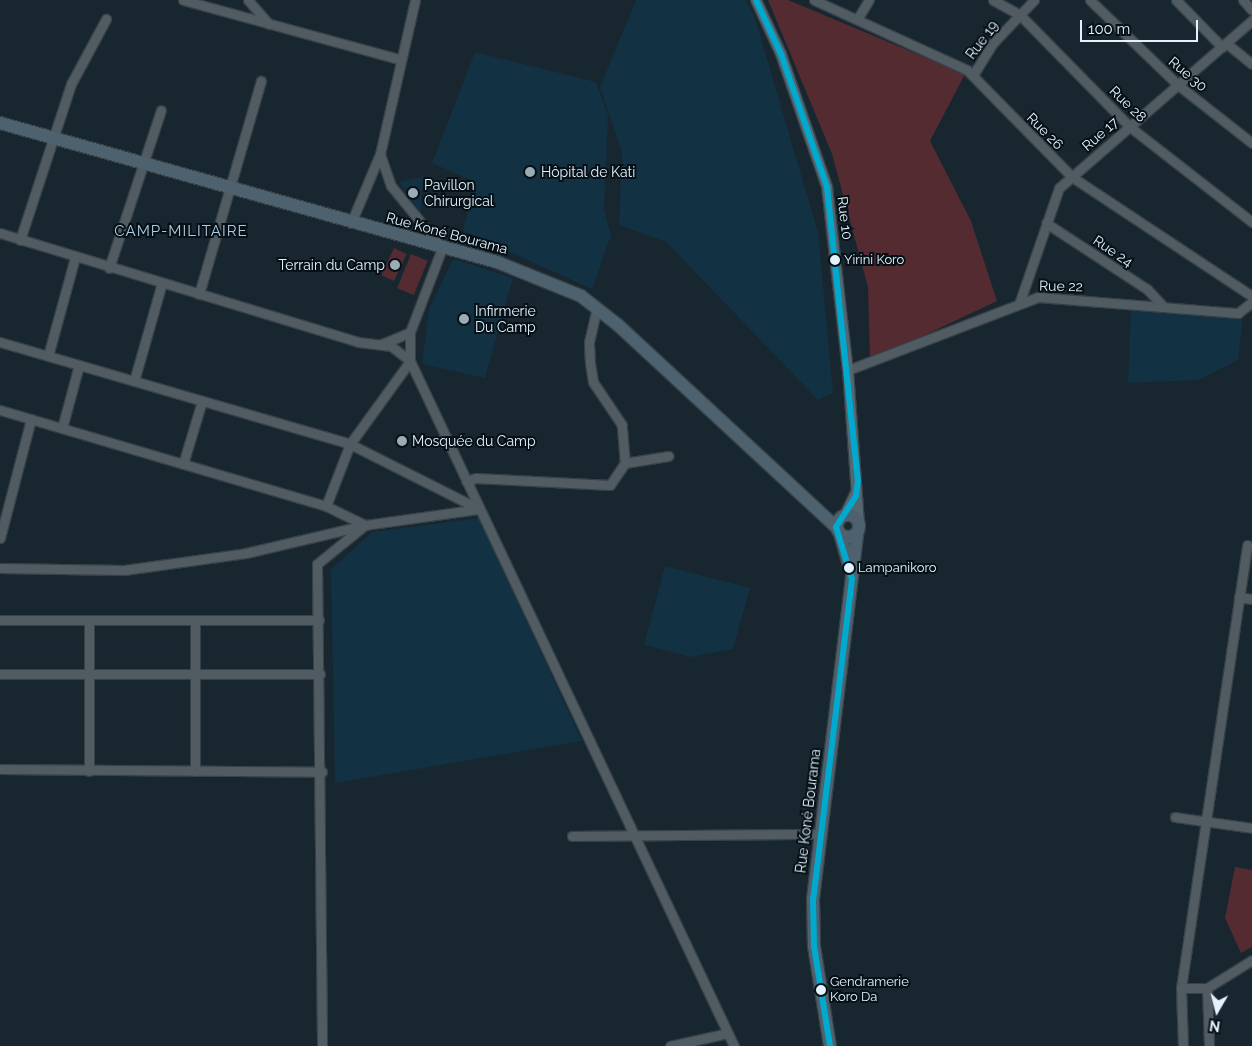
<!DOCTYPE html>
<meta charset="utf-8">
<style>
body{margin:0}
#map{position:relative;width:1252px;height:1046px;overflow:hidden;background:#18262f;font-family:Raleway,sans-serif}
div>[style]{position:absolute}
.built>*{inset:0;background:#123143}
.green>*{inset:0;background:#532b30;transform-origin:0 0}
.roads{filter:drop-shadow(1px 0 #364148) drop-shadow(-1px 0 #364148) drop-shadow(0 1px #364148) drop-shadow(0 -1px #364148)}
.minor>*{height:9px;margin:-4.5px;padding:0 4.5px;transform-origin:4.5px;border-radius:4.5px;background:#515b62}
.major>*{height:10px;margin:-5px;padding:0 5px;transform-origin:5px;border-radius:5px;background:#546670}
.highway>*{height:12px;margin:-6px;padding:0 6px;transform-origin:6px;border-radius:6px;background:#4d626e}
.highway>.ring{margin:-6px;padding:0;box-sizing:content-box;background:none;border:12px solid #4d626e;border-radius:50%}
.bus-1>*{height:6px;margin:-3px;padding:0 3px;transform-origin:3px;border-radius:3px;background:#00a9ce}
.dots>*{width:14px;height:14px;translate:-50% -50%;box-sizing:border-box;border:2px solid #061017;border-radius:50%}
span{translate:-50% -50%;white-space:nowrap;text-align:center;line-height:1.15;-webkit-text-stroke:4px #061017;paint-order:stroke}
.bus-label{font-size:13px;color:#e3f2fc}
.left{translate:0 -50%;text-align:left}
.street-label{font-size:14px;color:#e3f2fc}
.poi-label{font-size:14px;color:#e3f2fc}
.right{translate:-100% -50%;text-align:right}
.neighbourhood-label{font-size:15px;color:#aecbdf;letter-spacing:1px}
.north{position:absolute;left:1192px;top:986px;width:50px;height:50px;-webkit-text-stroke:4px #061017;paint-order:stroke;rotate:188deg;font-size:14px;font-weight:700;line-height:20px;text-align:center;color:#e3f2fc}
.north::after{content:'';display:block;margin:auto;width:18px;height:22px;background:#e3f2fc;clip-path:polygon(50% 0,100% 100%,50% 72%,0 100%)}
.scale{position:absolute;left:1080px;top:20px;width:118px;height:22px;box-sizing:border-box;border:2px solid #e3f2fc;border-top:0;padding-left:6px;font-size:15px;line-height:18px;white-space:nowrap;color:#e3f2fc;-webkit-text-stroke:4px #061017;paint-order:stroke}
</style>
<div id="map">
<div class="built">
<div style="clip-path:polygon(636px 0,745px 0,754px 15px,818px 232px,833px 393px,818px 400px,666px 242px,619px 225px,622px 153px,600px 87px)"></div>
<div style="clip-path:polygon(475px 52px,596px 82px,608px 115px,604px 209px,611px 235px,592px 289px,463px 231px,475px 182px,432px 163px)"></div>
<div style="clip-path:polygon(424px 176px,421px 197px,421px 213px,399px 182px)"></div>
<div style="clip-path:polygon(453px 259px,513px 278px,485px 378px,422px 364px,429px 309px)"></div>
<div style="clip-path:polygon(1131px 310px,1243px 317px,1238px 360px,1199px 380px,1128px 383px)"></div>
<div style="clip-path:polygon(479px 518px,582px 741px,335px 783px,331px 569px,372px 532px)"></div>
<div style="clip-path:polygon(665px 566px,750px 588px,733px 649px,691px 657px,644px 645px)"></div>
</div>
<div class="green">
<div style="clip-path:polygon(768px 0,788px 0,965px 74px,930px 141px,971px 221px,997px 301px,870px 361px,868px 287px,832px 154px)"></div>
<div style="left:394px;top:248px;width:14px;height:30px;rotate:25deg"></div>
<div style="left:411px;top:254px;width:18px;height:37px;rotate:22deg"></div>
<div style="clip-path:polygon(1235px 867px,1252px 870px,1252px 947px,1241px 953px,1225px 918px)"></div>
</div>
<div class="roads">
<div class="minor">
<div style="left:183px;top:0;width:223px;rotate:15.3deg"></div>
<div style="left:248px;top:0;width:32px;rotate:49deg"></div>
<div style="left:814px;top:0;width:168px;rotate:24.6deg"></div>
<div style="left:967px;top:70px;width:150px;rotate:45.5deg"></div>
<div style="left:1072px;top:177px;width:216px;rotate:33.5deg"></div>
<div style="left:993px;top:0;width:31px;rotate:29deg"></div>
<div style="left:1020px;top:15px;width:157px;rotate:45.5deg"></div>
<div style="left:1130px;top:127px;width:155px;rotate:37.9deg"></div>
<div style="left:1090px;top:0;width:122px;rotate:44deg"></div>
<div style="left:1178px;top:85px;width:94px;rotate:38.1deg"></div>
<div style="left:1176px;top:0;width:66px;rotate:45.6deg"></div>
<div style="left:1243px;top:0;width:13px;rotate:48deg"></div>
<div style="left:858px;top:18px;width:21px;rotate:-59deg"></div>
<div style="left:1226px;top:43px;width:33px;rotate:39deg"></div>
<div style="left:973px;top:75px;width:39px;rotate:-58deg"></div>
<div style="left:994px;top:42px;width:58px;rotate:-46.4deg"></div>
<div style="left:351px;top:223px;width:75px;rotate:-67.2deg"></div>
<div style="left:380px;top:154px;width:158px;rotate:-77.2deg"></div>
<div style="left:1046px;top:223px;width:121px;rotate:33.2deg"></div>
<div style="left:1147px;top:289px;width:22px;rotate:47deg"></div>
<div style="left:0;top:233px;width:374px;rotate:16.9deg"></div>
<div style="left:358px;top:342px;width:33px;rotate:7deg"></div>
<div style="left:391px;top:346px;width:24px;rotate:38deg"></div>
<div style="left:410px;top:361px;width:758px;rotate:64.69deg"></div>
<div style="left:20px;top:240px;width:164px;rotate:-71.9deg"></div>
<div style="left:71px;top:84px;width:74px;rotate:-61.7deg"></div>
<div style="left:109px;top:268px;width:166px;rotate:-71.8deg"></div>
<div style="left:199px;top:294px;width:222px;rotate:-73.8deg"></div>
<div style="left:1019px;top:304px;width:123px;rotate:-71deg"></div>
<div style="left:1059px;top:188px;width:256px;rotate:-41deg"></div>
<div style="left:0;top:342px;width:365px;rotate:16.2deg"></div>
<div style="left:350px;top:444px;width:144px;rotate:26.7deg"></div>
<div style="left:382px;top:344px;width:30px;rotate:-23deg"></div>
<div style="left:48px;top:356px;width:103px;rotate:-74.7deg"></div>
<div style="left:848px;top:370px;width:204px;rotate:-21deg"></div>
<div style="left:1038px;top:297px;width:201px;rotate:4.6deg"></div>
<div style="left:1238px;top:313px;width:18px;rotate:-38deg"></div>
<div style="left:134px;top:381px;width:99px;rotate:-74.1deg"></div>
<div style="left:0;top:410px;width:340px;rotate:16.4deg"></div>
<div style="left:326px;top:506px;width:43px;rotate:26deg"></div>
<div style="left:365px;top:525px;width:62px;rotate:140.9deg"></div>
<div style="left:317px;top:564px;width:482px;rotate:89.4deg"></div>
<div style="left:62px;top:428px;width:65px;rotate:-74.9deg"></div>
<div style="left:625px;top:463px;width:44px;rotate:-9.2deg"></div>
<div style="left:183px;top:464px;width:66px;rotate:-73.2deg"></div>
<div style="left:466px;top:481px;width:10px;rotate:-17deg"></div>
<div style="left:476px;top:478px;width:134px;rotate:3deg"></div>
<div style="left:610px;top:485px;width:27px;rotate:-56deg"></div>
<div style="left:625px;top:463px;width:38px;rotate:-95deg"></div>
<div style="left:622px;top:425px;width:52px;rotate:-124deg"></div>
<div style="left:593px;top:382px;width:19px;rotate:-99deg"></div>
<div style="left:590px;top:363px;width:21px;rotate:-93deg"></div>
<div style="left:589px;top:342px;width:35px;rotate:-77deg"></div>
<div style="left:326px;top:506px;width:66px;rotate:-68.8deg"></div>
<div style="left:350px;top:444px;width:102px;rotate:-54.1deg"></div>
<div style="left:410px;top:361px;width:29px;rotate:-90deg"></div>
<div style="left:410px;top:332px;width:90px;rotate:-69.1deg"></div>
<div style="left:442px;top:248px;width:80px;rotate:-129.4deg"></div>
<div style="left:391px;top:186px;width:34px;rotate:-109deg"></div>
<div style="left:0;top:538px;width:123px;rotate:-75.4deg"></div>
<div style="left:0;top:568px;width:124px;rotate:0.9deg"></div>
<div style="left:124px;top:570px;width:123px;rotate:-7.9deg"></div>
<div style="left:246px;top:553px;width:122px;rotate:-13.2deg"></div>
<div style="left:365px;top:525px;width:115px;rotate:-8deg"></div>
<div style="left:1239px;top:597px;width:13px;rotate:9deg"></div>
<div style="left:0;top:620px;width:319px"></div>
<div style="left:0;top:674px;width:320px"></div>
<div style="left:0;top:769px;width:322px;rotate:0.5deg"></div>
<div style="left:89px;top:771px;width:151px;rotate:-90deg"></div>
<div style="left:195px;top:771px;width:151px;rotate:-90deg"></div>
<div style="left:1175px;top:817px;width:78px;rotate:8.1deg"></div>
<div style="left:572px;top:836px;width:248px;rotate:-0.5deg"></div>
<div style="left:1181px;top:988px;width:26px"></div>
<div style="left:1207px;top:988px;width:53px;rotate:-31.9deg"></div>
<div style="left:1207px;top:988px;width:58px;rotate:88deg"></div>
<div style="left:670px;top:1046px;width:59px;rotate:-12.6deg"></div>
<div style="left:1183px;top:1046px;width:58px;rotate:-92deg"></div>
<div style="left:1181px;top:988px;width:448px;rotate:-81.5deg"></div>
</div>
<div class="major">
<div style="left:756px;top:0;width:60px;rotate:65.2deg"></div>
<div style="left:781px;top:54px;width:141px;rotate:70.9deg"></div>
<div style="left:827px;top:187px;width:184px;rotate:83.5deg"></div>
<div style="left:848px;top:370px;width:155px;rotate:85.9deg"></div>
<div style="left:845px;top:515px;width:25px;rotate:-64deg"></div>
</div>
<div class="highway">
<div style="left:0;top:123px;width:516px;rotate:15.63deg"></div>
<div style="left:497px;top:262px;width:91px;rotate:22deg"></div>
<div style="left:581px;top:296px;width:47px;rotate:38.1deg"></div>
<div style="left:618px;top:325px;width:297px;rotate:42.8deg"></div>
<div class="ring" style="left:837px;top:515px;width:10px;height:10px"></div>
<div style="left:840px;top:534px;width:36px;rotate:74deg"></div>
<div style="left:830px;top:1046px;width:101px;rotate:-99.1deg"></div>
<div style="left:814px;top:946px;width:47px;rotate:-91.2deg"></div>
<div style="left:813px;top:899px;width:369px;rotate:-83.1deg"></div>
</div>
</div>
<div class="bus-1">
<div style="left:756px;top:0;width:60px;rotate:65.2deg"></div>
<div style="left:781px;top:54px;width:141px;rotate:70.9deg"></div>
<div style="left:827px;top:187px;width:296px;rotate:84deg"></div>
<div style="left:858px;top:481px;width:15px;rotate:98deg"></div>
<div style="left:856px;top:496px;width:37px;rotate:123deg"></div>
<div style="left:836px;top:527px;width:54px;rotate:72.9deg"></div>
<div style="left:852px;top:579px;width:322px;rotate:96.9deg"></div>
<div style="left:813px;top:899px;width:47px;rotate:88.8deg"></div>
<div style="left:814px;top:946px;width:101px;rotate:80.9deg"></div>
</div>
<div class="dots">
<div style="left:530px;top:172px;background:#9cabb4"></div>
<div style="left:413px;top:193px;background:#9cabb4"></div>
<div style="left:835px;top:260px;background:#e3f2fc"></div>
<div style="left:395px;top:265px;background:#9cabb4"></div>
<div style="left:464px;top:319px;background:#9cabb4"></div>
<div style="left:402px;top:441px;background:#9cabb4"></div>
<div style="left:849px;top:568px;background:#e3f2fc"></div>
<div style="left:821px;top:990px;background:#e3f2fc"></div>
</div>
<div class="bus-label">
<span class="left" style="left:844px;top:260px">Yirini Koro</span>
<span class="left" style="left:858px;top:568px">Lampanikoro</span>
<span class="left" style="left:830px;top:990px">Gendramerie<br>Koro Da</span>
</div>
<div class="street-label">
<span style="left:982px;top:40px;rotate:-53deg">Rue 19</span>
<span style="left:1188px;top:74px;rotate:40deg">Rue 30</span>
<span style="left:1128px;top:104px;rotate:44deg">Rue 28</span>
<span style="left:1045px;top:131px;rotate:45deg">Rue 26</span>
<span style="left:1100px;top:134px;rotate:-41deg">Rue 17</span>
<span style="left:845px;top:218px;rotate:83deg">Rue 10</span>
<span style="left:447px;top:233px;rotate:15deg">Rue Koné Bourama</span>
<span style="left:1113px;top:251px;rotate:34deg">Rue 24</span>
<span style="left:1061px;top:286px;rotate:1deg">Rue 22</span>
<span style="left:808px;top:811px;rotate:-83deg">Rue Koné Bourama</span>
</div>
<div class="poi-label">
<span class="left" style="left:541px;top:172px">Hôpital de Kati</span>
<span class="left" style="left:424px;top:193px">Pavillon<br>Chirurgical</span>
<span class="right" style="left:385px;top:265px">Terrain du Camp</span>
<span class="left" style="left:475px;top:319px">Infirmerie<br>Du Camp</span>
<span class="left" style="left:412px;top:441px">Mosquée du Camp</span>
</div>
<div class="neighbourhood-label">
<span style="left:181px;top:232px">CAMP-MILITAIRE</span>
</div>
<div class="north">N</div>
<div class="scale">100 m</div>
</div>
